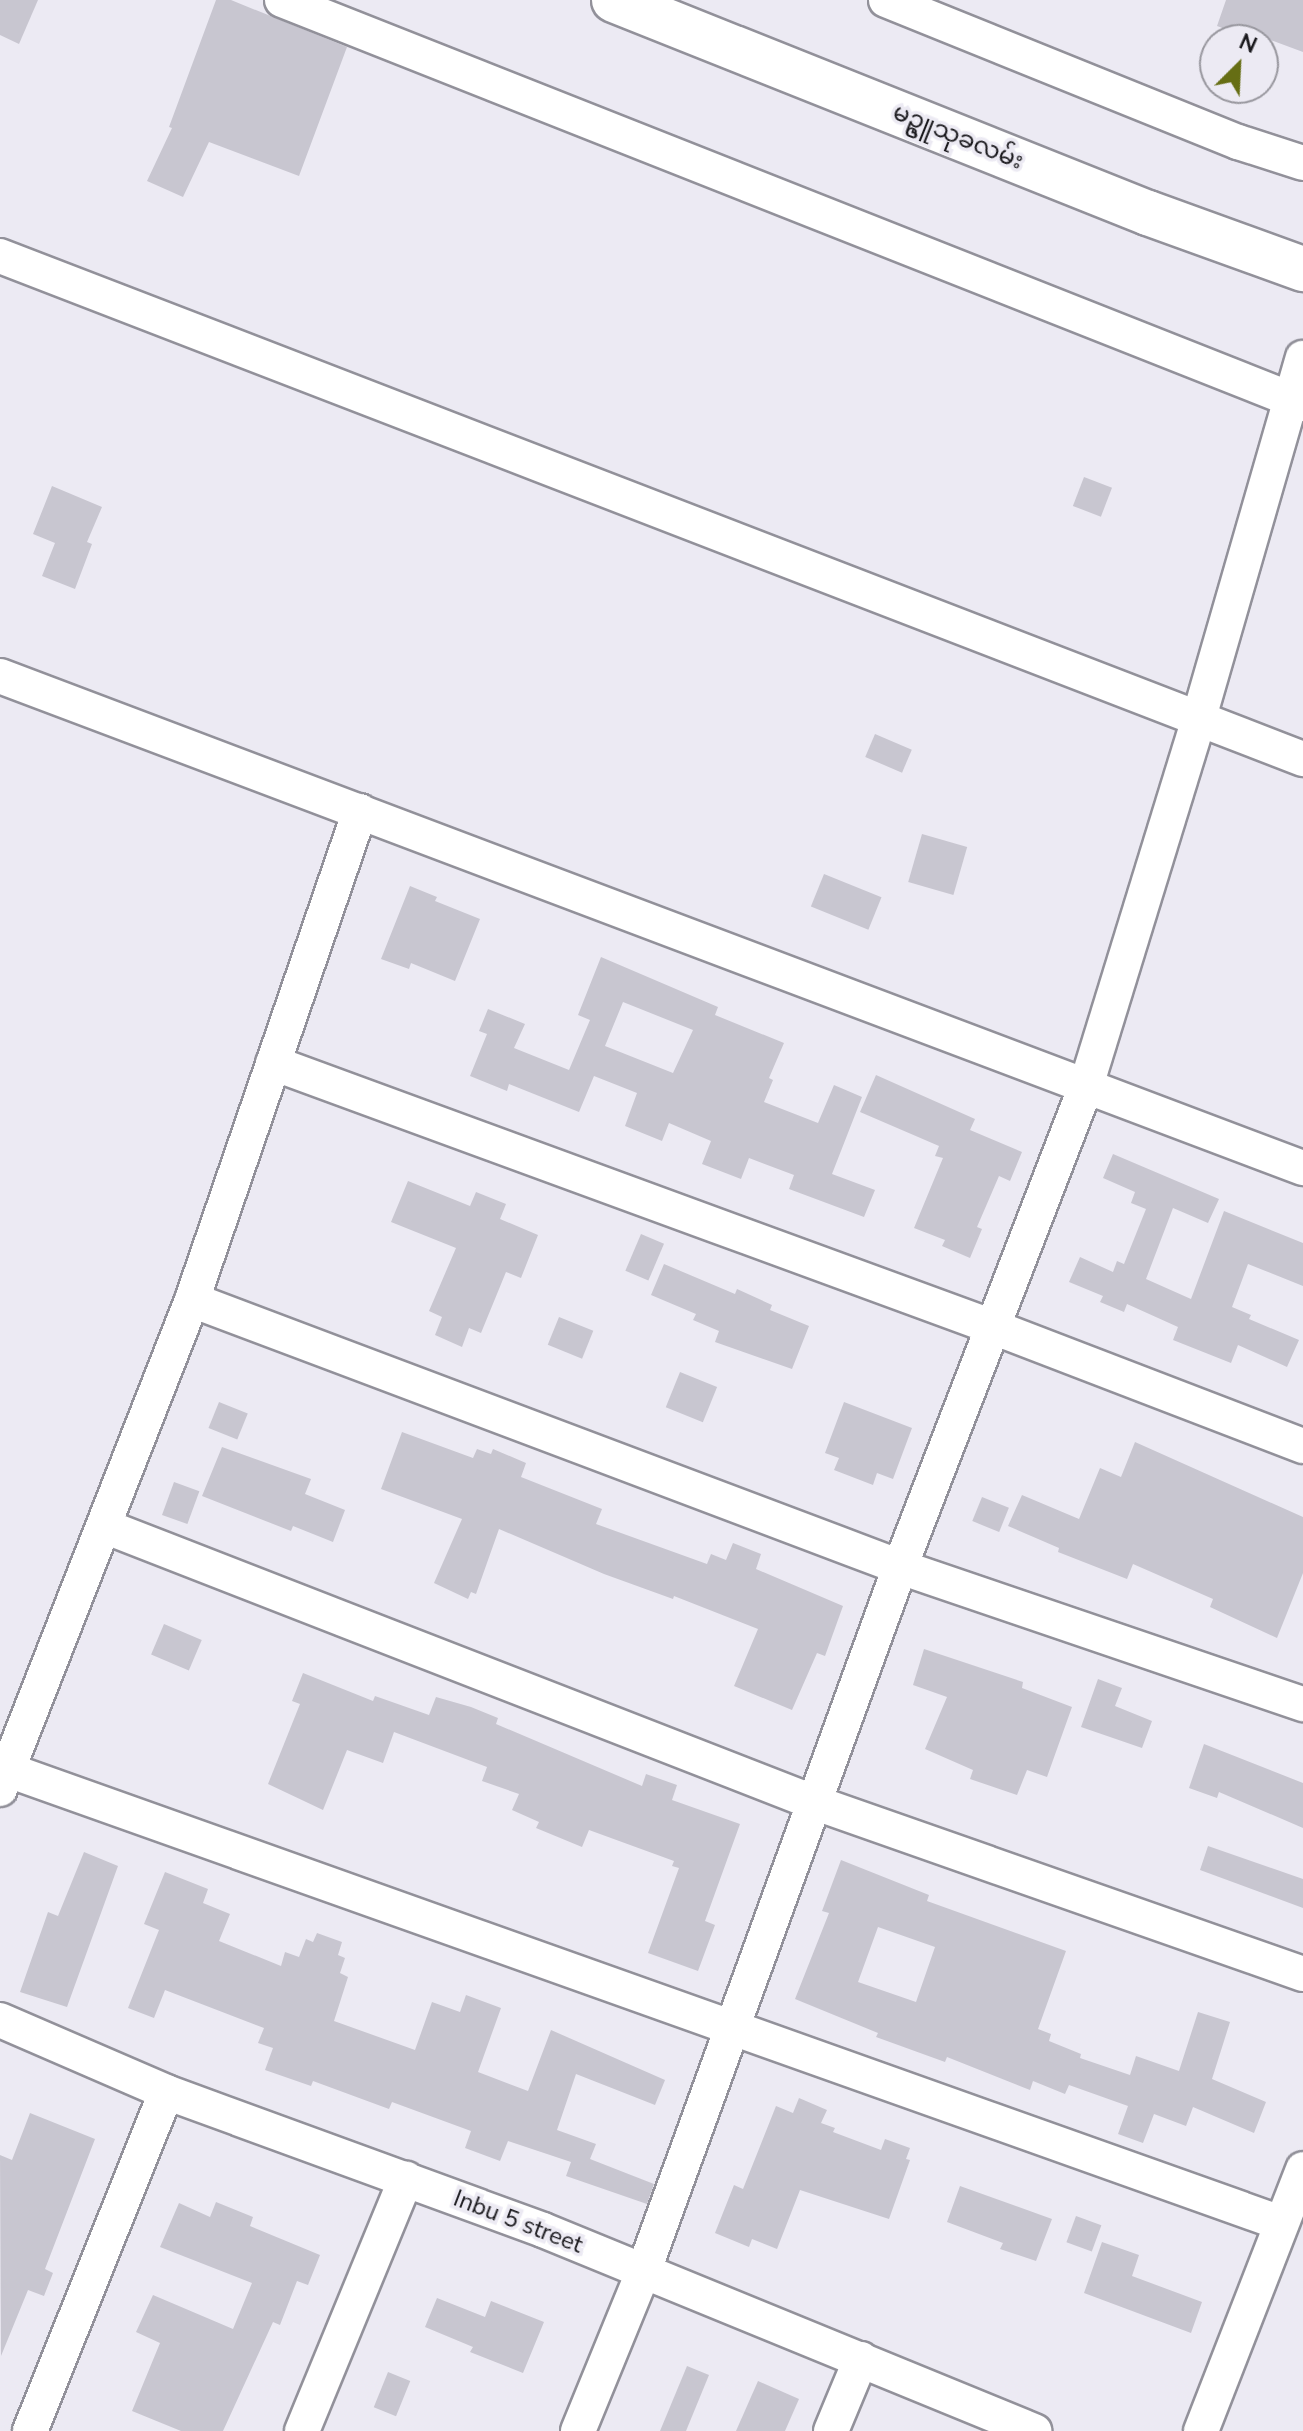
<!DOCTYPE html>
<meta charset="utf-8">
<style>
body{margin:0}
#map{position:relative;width:1303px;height:2431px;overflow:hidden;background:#eceaf3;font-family:"Nunito Sans","Noto Sans Myanmar",sans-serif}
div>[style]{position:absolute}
.building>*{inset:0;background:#c8c6d0;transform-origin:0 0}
.roads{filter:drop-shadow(2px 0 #92919a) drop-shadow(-2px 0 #92919a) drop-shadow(0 2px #92919a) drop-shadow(0 -2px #92919a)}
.street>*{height:34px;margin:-17px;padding:0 17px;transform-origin:17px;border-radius:17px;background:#fff}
.secondary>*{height:44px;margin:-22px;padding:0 22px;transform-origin:22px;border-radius:22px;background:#fff}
span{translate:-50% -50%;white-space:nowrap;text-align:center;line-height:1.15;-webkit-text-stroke:7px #eceaf3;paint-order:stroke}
.street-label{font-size:24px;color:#1b1a1e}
.north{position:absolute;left:1199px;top:24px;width:80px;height:80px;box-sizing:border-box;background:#eceaf3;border:2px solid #98979e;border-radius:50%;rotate:24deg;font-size:22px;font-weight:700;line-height:32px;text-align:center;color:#1b1a1e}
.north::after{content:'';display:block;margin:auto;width:28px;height:36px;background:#666e14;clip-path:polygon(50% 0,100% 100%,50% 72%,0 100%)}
</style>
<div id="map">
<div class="building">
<div style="clip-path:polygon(0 0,38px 0,19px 44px,0 35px)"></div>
<div style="clip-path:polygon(216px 0,231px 0,347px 47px,299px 176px,209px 142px,183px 197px,147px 181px,172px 128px,169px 127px)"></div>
<div style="clip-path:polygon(1226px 0,1303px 0,1303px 52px,1246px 31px,1244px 36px,1217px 26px)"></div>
<div style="left:1084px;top:477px;width:30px;height:31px;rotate:21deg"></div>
<div style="clip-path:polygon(52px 486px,102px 507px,87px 542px,92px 544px,75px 589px,42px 576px,55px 543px,33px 534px)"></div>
<div style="left:875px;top:734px;width:40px;height:25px;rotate:23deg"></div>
<div style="left:922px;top:834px;width:47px;height:50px;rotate:16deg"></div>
<div style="left:824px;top:874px;width:62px;height:35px;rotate:22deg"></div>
<div style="clip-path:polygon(410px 886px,437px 897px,435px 901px,480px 919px,455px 981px,411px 963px,409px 969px,381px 959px)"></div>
<div style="clip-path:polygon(evenodd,601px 957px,718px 1007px,715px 1015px,784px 1043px,769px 1078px,773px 1080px,764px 1102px,818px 1123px,834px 1085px,862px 1097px,832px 1174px,875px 1190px,864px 1217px,789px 1189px,794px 1175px,749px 1158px,741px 1179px,702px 1164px,711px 1141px,669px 1123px,662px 1141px,625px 1126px,637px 1093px,594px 1076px,579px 1112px,509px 1084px,507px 1091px,470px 1076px,487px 1034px,479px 1031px,488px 1009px,525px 1024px,514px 1048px,569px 1070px,590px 1020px,578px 1015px,601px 957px,623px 1002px,693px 1030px,673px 1073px,605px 1046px,623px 1002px)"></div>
<div style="clip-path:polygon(876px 1075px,975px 1119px,970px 1130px,1022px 1152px,1010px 1181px,999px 1176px,977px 1227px,982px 1229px,970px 1258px,942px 1246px,945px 1240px,914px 1228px,943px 1158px,935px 1156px,939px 1146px,860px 1112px)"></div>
<div style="clip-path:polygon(1113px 1154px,1219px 1199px,1208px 1223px,1173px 1208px,1146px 1279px,1191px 1299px,1224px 1211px,1303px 1243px,1303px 1286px,1248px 1264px,1232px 1307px,1251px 1315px,1249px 1319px,1299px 1340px,1287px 1367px,1238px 1345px,1231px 1363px,1173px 1340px,1178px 1327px,1127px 1304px,1124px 1312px,1100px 1302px,1103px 1296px,1069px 1282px,1080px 1257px,1113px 1272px,1117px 1261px,1124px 1264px,1146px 1209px,1131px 1203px,1135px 1192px,1103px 1178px)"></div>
<div style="clip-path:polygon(408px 1181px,470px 1206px,476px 1192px,506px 1204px,500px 1219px,538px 1235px,521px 1278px,506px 1272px,481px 1333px,469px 1328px,462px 1347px,435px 1335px,442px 1317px,429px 1311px,456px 1248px,391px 1222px)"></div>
<div style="left:641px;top:1234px;width:25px;height:40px;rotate:23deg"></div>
<div style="clip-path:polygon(664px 1264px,735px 1294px,737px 1289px,772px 1305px,770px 1310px,809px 1326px,792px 1369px,715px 1342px,719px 1331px,693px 1320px,696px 1314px,651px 1295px)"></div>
<div style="left:559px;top:1317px;width:37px;height:30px;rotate:22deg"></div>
<div style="left:680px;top:1372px;width:40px;height:38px;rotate:22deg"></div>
<div style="left:219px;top:1402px;width:31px;height:28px;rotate:22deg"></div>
<div style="clip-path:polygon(844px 1402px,912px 1428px,893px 1479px,877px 1473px,873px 1485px,834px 1470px,839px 1458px,825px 1453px)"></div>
<div style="clip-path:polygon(402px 1432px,473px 1458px,477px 1449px,491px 1454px,493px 1449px,526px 1463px,521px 1477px,602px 1509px,596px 1524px,707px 1564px,711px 1554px,726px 1560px,733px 1543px,761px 1554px,756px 1569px,843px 1606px,825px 1656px,817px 1653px,792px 1710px,734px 1686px,758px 1629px,674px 1596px,673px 1599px,604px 1574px,499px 1529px,476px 1594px,471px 1592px,468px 1599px,434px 1583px,462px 1519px,381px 1489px)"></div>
<div style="clip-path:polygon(1135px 1442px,1303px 1517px,1303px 1573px,1277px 1638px,1210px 1607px,1213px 1599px,1133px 1564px,1127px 1579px,1058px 1552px,1059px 1548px,1008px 1526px,1022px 1495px,1079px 1519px,1100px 1468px,1121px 1477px)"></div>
<div style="clip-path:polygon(222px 1447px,311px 1479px,305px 1494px,345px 1510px,333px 1542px,293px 1526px,291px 1531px,202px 1496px)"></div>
<div style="left:174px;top:1482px;width:27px;height:35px;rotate:20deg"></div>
<div style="left:982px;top:1497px;width:29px;height:26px;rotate:22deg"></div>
<div style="left:164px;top:1624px;width:41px;height:33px;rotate:23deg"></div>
<div style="clip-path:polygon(924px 1649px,1023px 1682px,1022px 1688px,1072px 1707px,1047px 1777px,1027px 1770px,1017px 1795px,970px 1779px,973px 1770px,925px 1749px,947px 1697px,913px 1685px)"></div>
<div style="clip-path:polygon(303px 1673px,373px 1701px,375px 1696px,429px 1715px,436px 1697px,471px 1707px,498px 1718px,496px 1724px,642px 1786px,646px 1774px,677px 1785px,672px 1800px,740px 1824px,705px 1921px,715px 1925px,698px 1971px,648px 1953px,679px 1868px,672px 1866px,674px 1861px,589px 1830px,582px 1847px,536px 1828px,539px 1822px,512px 1810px,519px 1794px,482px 1781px,487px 1767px,394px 1732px,383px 1763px,347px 1750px,323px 1810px,268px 1784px,300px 1704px,292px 1701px)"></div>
<div style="clip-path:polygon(1098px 1679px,1122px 1688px,1115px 1706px,1152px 1721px,1142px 1748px,1081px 1727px)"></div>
<div style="clip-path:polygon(1204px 1744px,1303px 1783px,1303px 1828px,1219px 1792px,1217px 1798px,1189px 1788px)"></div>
<div style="clip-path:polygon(1208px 1846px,1303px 1879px,1303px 1908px,1200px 1870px)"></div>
<div style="clip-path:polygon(84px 1852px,118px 1866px,67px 2007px,20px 1992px,48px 1912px,58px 1916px)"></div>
<div style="clip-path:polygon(evenodd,841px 1860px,929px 1895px,927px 1901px,1066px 1951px,1038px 2029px,1051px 2034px,1049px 2041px,1081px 2054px,1080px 2058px,1130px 2075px,1136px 2056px,1179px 2071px,1198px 2012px,1230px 2022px,1212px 2079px,1266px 2102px,1254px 2133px,1193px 2107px,1186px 2126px,1154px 2114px,1143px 2143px,1118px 2134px,1128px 2106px,1069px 2085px,1065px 2094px,1033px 2081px,1030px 2090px,947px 2057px,945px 2062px,876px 2037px,878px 2033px,795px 1999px,829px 1913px,822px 1911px,841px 1860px,878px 1927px,935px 1947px,916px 2002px,858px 1982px,878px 1927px)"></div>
<div style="clip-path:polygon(165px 1872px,208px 1889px,203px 1903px,230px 1914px,219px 1941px,281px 1966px,285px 1952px,299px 1957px,306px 1939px,313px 1942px,317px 1933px,342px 1942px,338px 1955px,345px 1958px,340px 1973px,348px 1977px,334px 2021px,415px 2050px,432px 2002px,460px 2012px,466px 1995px,501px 2008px,478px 2072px,528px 2091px,551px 2030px,665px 2080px,655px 2105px,576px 2074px,557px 2130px,596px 2144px,590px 2159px,654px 2184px,647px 2204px,566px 2176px,571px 2162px,508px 2141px,500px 2161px,465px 2148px,471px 2131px,392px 2102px,389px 2109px,313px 2081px,311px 2086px,265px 2070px,273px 2048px,258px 2043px,264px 2028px,165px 1990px,154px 2018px,128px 2008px,159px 1930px,144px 1924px)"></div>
<div style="clip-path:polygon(799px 2098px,827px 2110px,821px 2123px,835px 2128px,833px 2132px,881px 2150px,885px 2139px,910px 2148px,906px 2159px,910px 2160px,889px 2219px,800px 2190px,777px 2249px,752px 2239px,749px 2247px,715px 2233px,734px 2185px,743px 2189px,776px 2106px,793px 2113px)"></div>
<div style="clip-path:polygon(30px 2113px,95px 2139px,45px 2269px,53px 2273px,44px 2296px,28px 2290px,1px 2356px,0 2155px,12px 2160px)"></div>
<div style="clip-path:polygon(960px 2186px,1052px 2219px,1036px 2261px,1000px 2249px,1003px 2243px,947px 2222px)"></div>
<div style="clip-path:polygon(216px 2202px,253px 2217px,250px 2226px,320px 2255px,308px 2285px,297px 2281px,280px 2325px,273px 2322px,223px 2431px,181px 2431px,132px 2411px,160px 2343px,136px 2332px,153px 2295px,233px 2329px,252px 2283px,160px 2247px,179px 2203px,210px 2217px)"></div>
<div style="left:1076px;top:2216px;width:27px;height:28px;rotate:20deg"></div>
<div style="clip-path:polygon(1102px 2242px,1139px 2255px,1132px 2276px,1202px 2302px,1191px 2333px,1084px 2293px)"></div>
<div style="clip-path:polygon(437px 2298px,485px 2317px,491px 2301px,544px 2322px,523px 2373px,470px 2352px,473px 2347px,425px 2327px)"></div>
<div style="clip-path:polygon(687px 2366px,709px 2375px,686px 2431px,660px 2431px)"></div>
<div style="left:388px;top:2372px;width:24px;height:38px;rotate:22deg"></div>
<div style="clip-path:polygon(758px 2381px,799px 2399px,785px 2431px,736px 2431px)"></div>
</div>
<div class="roads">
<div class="street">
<div style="left:282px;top:0;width:1098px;rotate:21.59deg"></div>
<div style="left:886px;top:0;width:380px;rotate:22deg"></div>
<div style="left:1238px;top:142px;width:68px;rotate:17.9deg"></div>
<div style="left:0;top:256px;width:1397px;rotate:21.11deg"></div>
<div style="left:0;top:676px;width:1393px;rotate:20.69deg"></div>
<div style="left:273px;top:1063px;width:767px;rotate:20.14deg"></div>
<div style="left:993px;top:1327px;width:332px;rotate:21deg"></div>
<div style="left:192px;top:1300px;width:757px;rotate:20.66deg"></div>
<div style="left:900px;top:1567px;width:426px;rotate:18.8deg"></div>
<div style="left:104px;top:1526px;width:761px;rotate:21.27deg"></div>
<div style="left:813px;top:1802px;width:519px;rotate:19.34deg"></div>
<div style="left:8px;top:1770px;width:1351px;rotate:19.59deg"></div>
<div style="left:0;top:1789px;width:525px;rotate:-68.56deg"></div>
<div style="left:192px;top:1300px;width:517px;rotate:-71.04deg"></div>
<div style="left:0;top:2020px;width:181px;rotate:23.4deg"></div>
<div style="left:166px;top:2092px;width:401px;rotate:20.1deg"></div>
<div style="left:543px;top:2230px;width:531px;rotate:22.26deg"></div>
<div style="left:30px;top:2431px;width:365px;rotate:-68.1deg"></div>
<div style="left:302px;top:2431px;width:273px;rotate:-67.6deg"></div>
<div style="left:578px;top:2431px;width:174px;rotate:-67.7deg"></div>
<div style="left:644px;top:2270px;width:748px;rotate:-69.99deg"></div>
<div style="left:900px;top:1567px;width:516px;rotate:-68.86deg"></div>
<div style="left:1086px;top:1086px;width:382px;rotate:-72.9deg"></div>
<div style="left:1198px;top:721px;width:378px;rotate:-73.9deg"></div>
<div style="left:831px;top:2431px;width:78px;rotate:-67.4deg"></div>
<div style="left:1201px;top:2431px;width:281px;rotate:-68.7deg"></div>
</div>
<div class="secondary">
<div style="left:614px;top:0;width:575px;rotate:21.75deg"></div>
<div style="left:1148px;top:213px;width:165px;rotate:19.9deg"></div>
</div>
</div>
<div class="street-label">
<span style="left:958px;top:137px;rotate:22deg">မဥ္ဇူသုခလမ်း</span>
<span style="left:518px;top:2222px;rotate:21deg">Inbu 5 street</span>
</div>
<div class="north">N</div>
</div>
